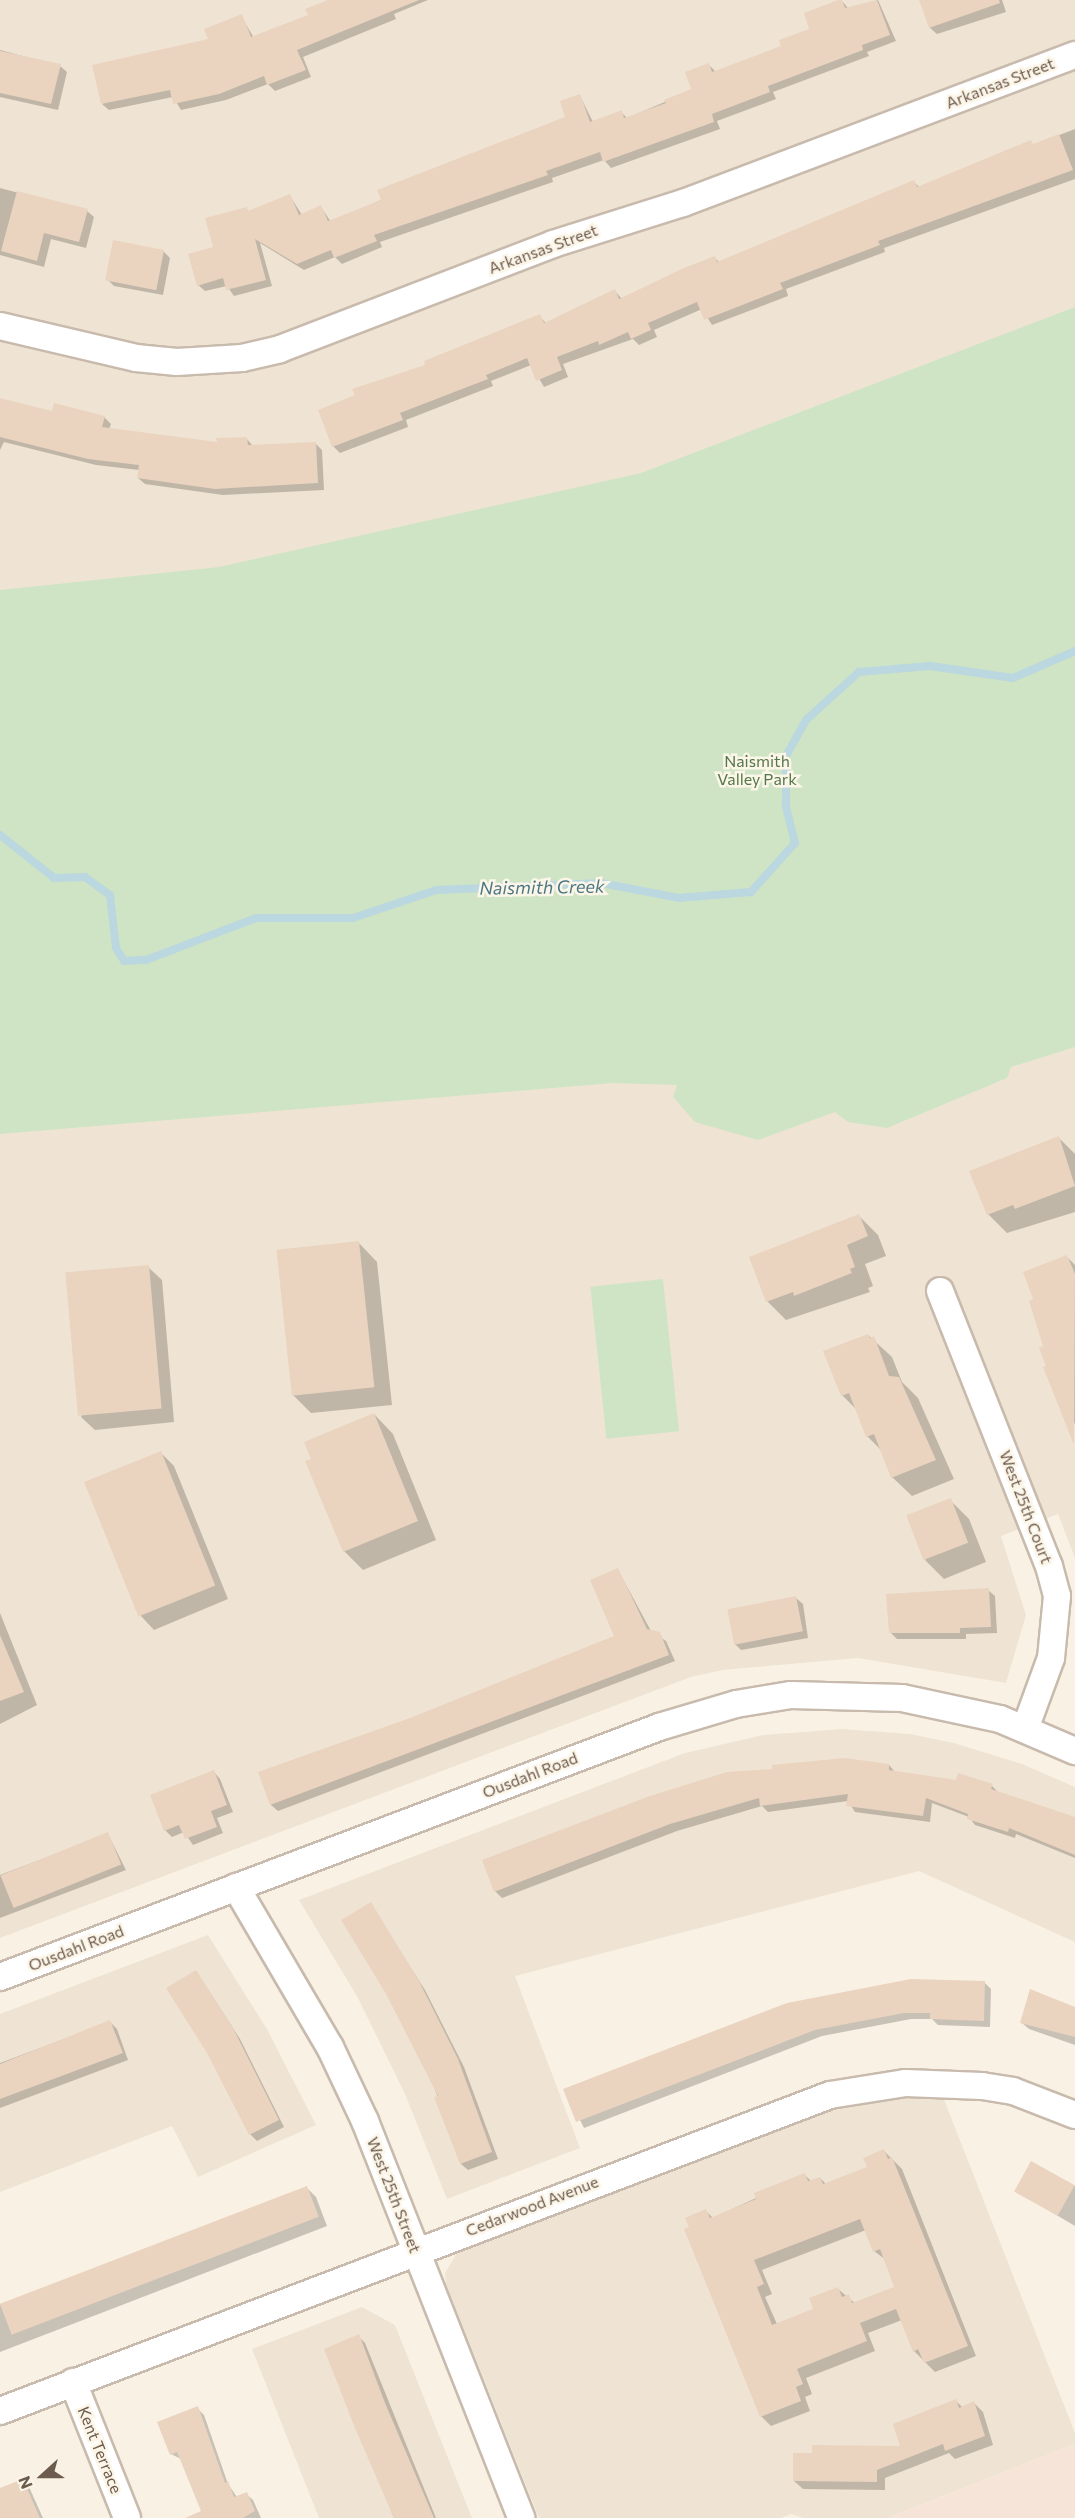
<!DOCTYPE html>
<style>
body{margin:0}
#map{position:relative;width:1075px;height:2518px;overflow:hidden;background:#f9f2e4;font-family:Commissioner,sans-serif}
div>[style]{position:absolute}
.residential>*{inset:0;background:#efe4d3}
.commercial>*{inset:0;background:#f7e4d9}
.green>*{inset:0;background:#cfe4c4;transform-origin:0 0}
.shadow>*{inset:0;background:#0003}
.stream>*{height:8px;margin:-4px;padding:0 4px;transform-origin:4px;border-radius:4px;background:#bbd7df}
.building>*{inset:0;background:#ead3bf;transform-origin:0 0}
.roads{filter:drop-shadow(2px 0 #c8baac) drop-shadow(-2px 0 #c8baac) drop-shadow(0 2px #c8baac) drop-shadow(0 -2px #c8baac)}
.minor>*{height:26px;margin:-13px;padding:0 13px;transform-origin:13px;border-radius:13px;background:#fff}
span{translate:-50% -50%;white-space:nowrap;text-align:center;line-height:1.15;-webkit-text-stroke:5px #fcf6e9;paint-order:stroke}
.street-label{font-size:16px;color:#6d5b4d}
.park-label{font-size:16px;color:#54774a}
.water-label{font-size:18px;color:#4d7784;font-style:italic}
.north{position:absolute;left:12px;top:2446px;width:60px;height:60px;-webkit-text-stroke:4px #fcf6e9;paint-order:stroke;rotate:249deg;font-size:16px;font-weight:700;line-height:24px;text-align:center;color:#6d5b4d}
.north::after{content:'';display:block;margin:auto;width:21px;height:27px;background:#6d5b4d;clip-path:polygon(50% 0,100% 100%,50% 72%,0 100%)}
</style>
<div id="map">
<div class="residential">
<div style="clip-path:polygon(0 0,1075px 0,1075px 1558px,1058px 1514px,1001px 1536px,1026px 1615px,1006px 1683px,858px 1658px,723px 1670px,691px 1677px,0 1938px)"></div>
<div style="clip-path:polygon(842px 1729px,910px 1734px,954px 1743px,1022px 1764px,1075px 1787px,1075px 1942px,919px 1871px,515px 1976px,580px 2148px,447px 2199px,405px 2094px,358px 1998px,299px 1900px,685px 1753px,763px 1735px)"></div>
<div style="clip-path:polygon(208px 1935px,267px 2029px,316px 2125px,198px 2177px,172px 2126px,0 2192px,0 2014px)"></div>
<div style="clip-path:polygon(898px 2097px,943px 2097px,1075px 2433px,1075px 2444px,887px 2518px,803px 2518px,791px 2514px,781px 2518px,539px 2518px,446px 2284px,445px 2273px,457px 2253px,826px 2112px)"></div>
<div style="clip-path:polygon(362px 2307px,395px 2325px,472px 2518px,319px 2518px,252px 2349px)"></div>
</div>
<div class="commercial">
<div style="clip-path:polygon(1075px 2444px,1075px 2518px,887px 2518px)"></div>
</div>
<div class="green">
<div style="clip-path:polygon(1075px 307px,1075px 1047px,1011px 1067px,1007px 1078px,887px 1128px,848px 1122px,835px 1112px,758px 1140px,695px 1122px,673px 1097px,677px 1085px,613px 1083px,0 1134px,0 590px,219px 567px,641px 473px)"></div>
<div style="left:663px;top:1279px;width:153px;height:73px;rotate:84deg"></div>
</div>
<div class="shadow">
<div style="clip-path:polygon(331px 0,428px 0,394px 14px,396px 19px,303px 57px,311px 77px,275px 91px,268px 84px,226px 100px,181px 110px,173px 97px,109px 110px,102px 104px,210px 40px,241px 16px,254px 38px,310px 16px)"></div>
<div style="clip-path:polygon(841px 0,848px 8px,878px 0,896px 41px,867px 52px,869px 56px,773px 92px,776px 99px,717px 121px,720px 129px,611px 168px,604px 160px,552px 178px,553px 182px,380px 242px,382px 247px,342px 264px,335px 257px,304px 270px,260px 243px,272px 286px,234px 296px,227px 286px,205px 291px,198px 285px,215px 248px,246px 209px,250px 212px,290px 196px,302px 215px,321px 207px,331px 222px,567px 118px,580px 96px,593px 122px,621px 112px,627px 118px,693px 90px,709px 65px,716px 72px,783px 47px,811px 30px)"></div>
<div style="clip-path:polygon(920px 0,1002px 0,1006px 12px,937px 34px,930px 28px)"></div>
<div style="clip-path:polygon(0 50px,60px 66px,67px 72px,58px 110px,0 97px)"></div>
<div style="clip-path:polygon(1075px 129px,1075px 179px,884px 248px,885px 252px,786px 289px,788px 296px,712px 325px,702px 309px,654px 330px,657px 337px,639px 345px,633px 339px,563px 364px,568px 377px,544px 387px,531px 365px,491px 381px,493px 386px,406px 420px,408px 427px,340px 453px,333px 446px,427px 366px,539px 316px,546px 323px,615px 291px,622px 299px,715px 258px,720px 263px,914px 182px,920px 188px)"></div>
<div style="clip-path:polygon(0 188px,87px 211px,94px 217px,86px 248px,51px 239px,44px 267px,0 255px)"></div>
<div style="clip-path:polygon(163px 251px,170px 258px,163px 295px,114px 286px,107px 279px)"></div>
<div style="clip-path:polygon(0 400px,53px 413px,104px 417px,111px 424px,109px 429px,218px 443px,246px 438px,253px 446px,315px 443px,322px 450px,324px 490px,223px 495px,145px 484px,138px 478px,139px 470px,96px 465px,4px 442px,0 450px)"></div>
<div style="clip-path:polygon(1059px 1138px,1075px 1154px,1075px 1212px,1007px 1233px,988px 1214px)"></div>
<div style="clip-path:polygon(859px 1216px,878px 1235px,886px 1256px,865px 1264px,873px 1286px,868px 1288px,870px 1292px,786px 1320px,767px 1301px)"></div>
<div style="clip-path:polygon(358px 1242px,377px 1262px,392px 1405px,311px 1413px,292px 1394px)"></div>
<div style="clip-path:polygon(1067px 1257px,1075px 1265px,1075px 1424px,1062px 1410px,1048px 1367px,1035px 1300px)"></div>
<div style="clip-path:polygon(148px 1267px,162px 1280px,174px 1422px,95px 1430px,81px 1417px)"></div>
<div style="clip-path:polygon(868px 1335px,892px 1357px,902px 1382px,918px 1398px,954px 1479px,912px 1496px,892px 1477px,883px 1452px,867px 1436px,857px 1410px,842px 1395px)"></div>
<div style="clip-path:polygon(374px 1414px,393px 1434px,436px 1540px,363px 1570px,344px 1551px,312px 1459px)"></div>
<div style="clip-path:polygon(160px 1452px,174px 1466px,228px 1599px,154px 1630px,141px 1616px)"></div>
<div style="clip-path:polygon(950px 1500px,969px 1519px,986px 1562px,944px 1579px,925px 1560px)"></div>
<div style="clip-path:polygon(618px 1570px,651px 1631px,666px 1641px,675px 1661px,278px 1811px,271px 1805px,260px 1773px,411px 1719px,616px 1637px)"></div>
<div style="clip-path:polygon(988px 1590px,995px 1596px,997px 1633px,966px 1634px,966px 1639px,897px 1639px,890px 1632px)"></div>
<div style="clip-path:polygon(796px 1598px,803px 1604px,808px 1638px,741px 1650px,734px 1643px)"></div>
<div style="clip-path:polygon(0 1613px,37px 1705px,0 1724px)"></div>
<div style="clip-path:polygon(889px 1765px,895px 1772px,992px 1786px,999px 1793px,1075px 1818px,1075px 1858px,1016px 1834px,1015px 1838px,975px 1825px,969px 1817px,932px 1803px,930px 1822px,855px 1812px,848px 1801px,768px 1812px,762px 1806px,677px 1831px,502px 1898px,495px 1891px,484px 1861px)"></div>
<div style="clip-path:polygon(214px 1772px,220px 1779px,233px 1812px,217px 1818px,223px 1833px,193px 1845px,184px 1832px,172px 1837px,165px 1830px)"></div>
<div style="clip-path:polygon(108px 1834px,126px 1870px,0 1918px,0 1875px)"></div>
<div style="clip-path:polygon(370px 1904px,425px 1990px,464px 2067px,498px 2159px,468px 2170px,461px 2164px)"></div>
<div style="clip-path:polygon(196px 1971px,240px 2039px,284px 2127px,257px 2141px,250px 2134px)"></div>
<div style="clip-path:polygon(984px 1982px,991px 1989px,990px 2027px,938px 2025px,932px 2019px,911px 2019px,822px 2036px,584px 2128px,565px 2090px)"></div>
<div style="clip-path:polygon(1075px 2009px,1075px 2045px,1029px 2029px,1022px 2023px)"></div>
<div style="clip-path:polygon(110px 2022px,117px 2029px,128px 2060px,0 2108px,0 2063px)"></div>
<div style="clip-path:polygon(evenodd,884px 2151px,902px 2169px,976px 2356px,935px 2372px,914px 2351px,902px 2320px,868px 2333px,875px 2351px,806px 2378px,812px 2394px,805px 2397px,810px 2411px,771px 2426px,761px 2416px,706px 2211px,713px 2218px,805px 2175px,812px 2182px,820px 2178px,826px 2184px,869px 2168px,884px 2151px,866px 2230px,874px 2251px,886px 2260px,896px 2288px,856px 2304px,838px 2289px,815px 2310px,777px 2324px,765px 2297px,772px 2294px,762px 2270px,866px 2230px)"></div>
<div style="clip-path:polygon(1032px 2163px,1075px 2186px,1075px 2226px,1016px 2191px)"></div>
<div style="clip-path:polygon(307px 2188px,316px 2197px,327px 2226px,0 2352px,0 2305px)"></div>
<div style="clip-path:polygon(358px 2336px,365px 2343px,436px 2518px,394px 2518px,326px 2350px)"></div>
<div style="clip-path:polygon(955px 2400px,963px 2408px,974px 2403px,983px 2412px,993px 2445px,955px 2459px,949px 2453px,885px 2478px,885px 2490px,803px 2489px,794px 2481px,902px 2447px)"></div>
<div style="clip-path:polygon(197px 2408px,204px 2415px,228px 2484px,237px 2497px,246px 2494px,253px 2500px,261px 2518px,205px 2518px,181px 2459px,171px 2454px)"></div>
<div style="clip-path:polygon(23px 2480px,29px 2487px,43px 2518px,4px 2518px,0 2490px)"></div>
</div>
<div class="stream">
<div style="left:0;top:835px;width:69px;rotate:38.5deg"></div>
<div style="left:54px;top:878px;width:31px;rotate:-2deg"></div>
<div style="left:85px;top:877px;width:31px;rotate:36deg"></div>
<div style="left:110px;top:895px;width:53px;rotate:83.5deg"></div>
<div style="left:116px;top:948px;width:15px;rotate:58deg"></div>
<div style="left:124px;top:961px;width:22px;rotate:-3deg"></div>
<div style="left:146px;top:960px;width:118px;rotate:-20.9deg"></div>
<div style="left:256px;top:918px;width:97px"></div>
<div style="left:353px;top:918px;width:88px;rotate:-18.6deg"></div>
<div style="left:436px;top:890px;width:165px;rotate:-2.4deg"></div>
<div style="left:601px;top:883px;width:79px;rotate:10.9deg"></div>
<div style="left:679px;top:898px;width:72px;rotate:-4.8deg"></div>
<div style="left:751px;top:892px;width:66px;rotate:-48.1deg"></div>
<div style="left:795px;top:843px;width:38px;rotate:-104deg"></div>
<div style="left:786px;top:806px;width:50px;rotate:-90deg"></div>
<div style="left:786px;top:756px;width:41px;rotate:-60.9deg"></div>
<div style="left:806px;top:720px;width:72px;rotate:-42.2deg"></div>
<div style="left:859px;top:672px;width:71px;rotate:-4.8deg"></div>
<div style="left:930px;top:666px;width:84px;rotate:8.2deg"></div>
<div style="left:1013px;top:678px;width:68px;rotate:-23.5deg"></div>
</div>
<div class="building">
<div style="clip-path:polygon(328px 0,419px 0,297px 50px,306px 70px,267px 85px,264px 76px,219px 94px,173px 104px,170px 90px,101px 104px,92px 65px,208px 39px,204px 29px,242px 14px,251px 37px,308px 15px,305px 9px)"></div>
<div style="clip-path:polygon(838px 0,842px 0,845px 8px,877px 0,890px 35px,862px 45px,863px 50px,768px 86px,770px 92px,712px 114px,714px 122px,603px 162px,600px 152px,546px 171px,548px 175px,374px 235px,377px 241px,334px 258px,331px 250px,297px 264px,255px 239px,266px 280px,226px 290px,223px 278px,197px 286px,188px 254px,213px 247px,205px 218px,247px 207px,248px 211px,290px 194px,299px 215px,321px 205px,328px 221px,381px 200px,377px 190px,565px 117px,560px 101px,580px 94px,590px 122px,622px 110px,624px 118px,666px 103px,664px 100px,691px 89px,685px 72px,709px 63px,712px 72px,781px 46px,779px 40px,809px 29px,804px 13px)"></div>
<div style="clip-path:polygon(919px 0,999px 0,1000px 3px,929px 28px)"></div>
<div style="clip-path:polygon(0 51px,61px 64px,51px 104px,0 93px)"></div>
<div style="clip-path:polygon(1059px 134px,1073px 170px,878px 241px,880px 245px,780px 283px,783px 289px,704px 320px,697px 302px,648px 323px,651px 330px,631px 339px,628px 332px,599px 345px,598px 341px,557px 357px,562px 370px,536px 381px,527px 358px,486px 375px,488px 379px,400px 413px,403px 420px,332px 447px,318px 410px,355px 395px,352px 389px,425px 365px,424px 361px,540px 314px,544px 323px,615px 289px,619px 299px,684px 268px,715px 256px,717px 262px,914px 180px,917px 187px,1031px 140px,1033px 144px)"></div>
<div style="clip-path:polygon(17px 191px,88px 209px,79px 242px,44px 233px,37px 261px,1px 251px)"></div>
<div style="left:113px;top:240px;width:52px;height:41px;rotate:11deg"></div>
<div style="clip-path:polygon(0 398px,52px 411px,54px 403px,105px 416px,102px 427px,217px 442px,216px 438px,247px 437px,248px 445px,316px 442px,318px 483px,215px 489px,137px 478px,139px 465px,88px 459px,0 437px)"></div>
<div style="clip-path:polygon(1059px 1136px,1075px 1186px,1015px 1209px,1013px 1205px,987px 1215px,969px 1171px)"></div>
<div style="clip-path:polygon(859px 1214px,868px 1236px,847px 1245px,855px 1267px,850px 1269px,852px 1273px,794px 1296px,793px 1292px,766px 1302px,749px 1257px)"></div>
<div style="left:359px;top:1241px;width:147px;height:83px;rotate:84deg"></div>
<div style="clip-path:polygon(1067px 1255px,1075px 1274px,1074px 1445px,1043px 1367px,1046px 1366px,1039px 1348px,1043px 1346px,1029px 1301px,1033px 1299px,1023px 1272px)"></div>
<div style="left:149px;top:1265px;width:144px;height:84px;rotate:85deg"></div>
<div style="clip-path:polygon(868px 1334px,870px 1338px,874px 1336px,889px 1376px,899px 1377px,936px 1460px,891px 1478px,874px 1434px,866px 1437px,849px 1393px,841px 1396px,823px 1351px)"></div>
<div style="clip-path:polygon(374px 1413px,418px 1521px,343px 1552px,305px 1461px,311px 1459px,304px 1442px)"></div>
<div style="left:161px;top:1451px;width:145px;height:83px;rotate:68deg"></div>
<div style="left:951px;top:1498px;width:48px;height:48px;rotate:69deg"></div>
<div style="clip-path:polygon(618px 1568px,647px 1629px,660px 1632px,669px 1655px,270px 1805px,258px 1772px,410px 1718px,614px 1636px,590px 1580px)"></div>
<div style="clip-path:polygon(989px 1588px,991px 1627px,960px 1628px,960px 1633px,889px 1633px,886px 1594px)"></div>
<div style="left:796px;top:1596px;width:36px;height:70px;rotate:79deg"></div>
<div style="clip-path:polygon(0 1635px,24px 1692px,0 1701px)"></div>
<div style="clip-path:polygon(845px 1758px,889px 1764px,889px 1770px,956px 1780px,958px 1773px,993px 1784px,991px 1789px,1075px 1817px,1075px 1855px,1009px 1828px,1008px 1832px,967px 1819px,968px 1814px,926px 1798px,923px 1816px,846px 1806px,848px 1794px,760px 1806px,759px 1798px,670px 1824px,494px 1892px,482px 1860px,650px 1796px,727px 1772px,772px 1769px,772px 1765px)"></div>
<div style="clip-path:polygon(214px 1770px,227px 1805px,211px 1811px,217px 1827px,185px 1839px,179px 1825px,164px 1831px,150px 1795px)"></div>
<div style="left:108px;top:1832px;width:35px;height:116px;rotate:68deg"></div>
<div style="clip-path:polygon(371px 1902px,419px 1981px,458px 2059px,492px 2152px,460px 2164px,434px 2097px,438px 2096px,385px 1992px,341px 1920px)"></div>
<div style="clip-path:polygon(196px 1970px,234px 2030px,279px 2120px,249px 2135px,207px 2053px,166px 1988px)"></div>
<div style="clip-path:polygon(911px 1979px,985px 1981px,984px 2021px,930px 2019px,930px 2013px,904px 2013px,815px 2030px,576px 2122px,563px 2089px,787px 2003px)"></div>
<div style="clip-path:polygon(1030px 1989px,1075px 2007px,1075px 2037px,1020px 2023px)"></div>
<div style="clip-path:polygon(110px 2020px,123px 2053px,0 2099px,0 2064px)"></div>
<div style="clip-path:polygon(evenodd,884px 2149px,888px 2159px,892px 2157px,968px 2346px,924px 2363px,918px 2349px,913px 2352px,896px 2309px,860px 2323px,867px 2341px,797px 2369px,803px 2384px,796px 2387px,801px 2401px,760px 2417px,684px 2229px,689px 2227px,685px 2218px,706px 2209px,710px 2218px,756px 2199px,754px 2193px,805px 2173px,808px 2181px,820px 2177px,823px 2184px,867px 2167px,863px 2158px,884px 2149px,860px 2219px,873px 2252px,880px 2249px,894px 2287px,852px 2303px,849px 2294px,842px 2297px,838px 2287px,809px 2298px,813px 2309px,772px 2325px,757px 2287px,764px 2284px,754px 2260px,860px 2219px)"></div>
<div style="left:1031px;top:2161px;width:50px;height:35px;rotate:29deg"></div>
<div style="left:307px;top:2186px;width:33px;height:329px;rotate:69deg"></div>
<div style="clip-path:polygon(359px 2334px,385px 2403px,434px 2518px,394px 2518px,355px 2428px,324px 2349px)"></div>
<div style="clip-path:polygon(956px 2399px,959px 2408px,974px 2401px,985px 2436px,945px 2451px,943px 2444px,877px 2470px,877px 2482px,793px 2481px,793px 2453px,812px 2453px,812px 2445px,900px 2446px,893px 2424px)"></div>
<div style="clip-path:polygon(198px 2406px,225px 2483px,228px 2481px,234px 2497px,247px 2492px,255px 2511px,243px 2518px,185px 2518px,201px 2511px,177px 2452px,170px 2455px,157px 2422px)"></div>
<div style="clip-path:polygon(23px 2479px,40px 2518px,0 2518px,0 2488px)"></div>
</div>
<div class="roads">
<div class="minor">
<div style="left:0;top:326px;width:140px;rotate:13.2deg"></div>
<div style="left:136px;top:358px;width:41px;rotate:5.6deg"></div>
<div style="left:177px;top:362px;width:65px;rotate:-3.5deg"></div>
<div style="left:242px;top:358px;width:39px;rotate:-13deg"></div>
<div style="left:280px;top:349px;width:292px;rotate:-21deg"></div>
<div style="left:553px;top:244px;width:136px;rotate:-17.5deg"></div>
<div style="left:683px;top:203px;width:419px;rotate:-20.7deg"></div>
<div style="left:940px;top:1291px;width:296px;rotate:68.4deg"></div>
<div style="left:1049px;top:1566px;width:31px;rotate:75deg"></div>
<div style="left:1057px;top:1596px;width:62px;rotate:95.5deg"></div>
<div style="left:1051px;top:1658px;width:76px;rotate:110.1deg"></div>
<div style="left:236px;top:1887px;width:186px;rotate:59.6deg"></div>
<div style="left:330px;top:2047px;width:82px;rotate:64.7deg"></div>
<div style="left:365px;top:2121px;width:427px;rotate:68.5deg"></div>
<div style="left:0;top:1977px;width:705px;rotate:-20.77deg"></div>
<div style="left:659px;top:1727px;width:80px;rotate:-16.6deg"></div>
<div style="left:736px;top:1704px;width:56px;rotate:-9.3deg"></div>
<div style="left:791px;top:1695px;width:111px;rotate:1.5deg"></div>
<div style="left:902px;top:1698px;width:100px;rotate:12.1deg"></div>
<div style="left:1000px;top:1719px;width:82px;rotate:23.1deg"></div>
<div style="left:73px;top:2382px;width:146px;rotate:68.3deg"></div>
<div style="left:0;top:2411px;width:888px;rotate:-20.84deg"></div>
<div style="left:830px;top:2095px;width:77px;rotate:-9deg"></div>
<div style="left:906px;top:2083px;width:76px;rotate:2.3deg"></div>
<div style="left:982px;top:2086px;width:31px;rotate:9deg"></div>
<div style="left:1013px;top:2091px;width:66px;rotate:21.2deg"></div>
</div>
</div>
<div class="street-label">
<span style="left:1000px;top:83px;rotate:-21deg">Arkansas Street</span>
<span style="left:543px;top:249px;rotate:-20deg">Arkansas Street</span>
<span style="left:1026px;top:1507px;rotate:69deg">West 25th Court</span>
<span style="left:530px;top:1775px;rotate:-21deg">Ousdahl Road</span>
<span style="left:76px;top:1948px;rotate:-21deg">Ousdahl Road</span>
<span style="left:394px;top:2195px;rotate:69deg">West 25th Street</span>
<span style="left:532px;top:2206px;rotate:-21deg">Cedarwood Avenue</span>
<span style="left:100px;top:2450px;rotate:68deg">Kent Terrace</span>
</div>
<div class="park-label">
<span style="left:757px;top:770px">Naismith<br>Valley Park</span>
</div>
<div class="water-label">
<span style="left:542px;top:887px;rotate:-1deg">Naismith Creek</span>
</div>
<div class="north">N</div>
</div>
